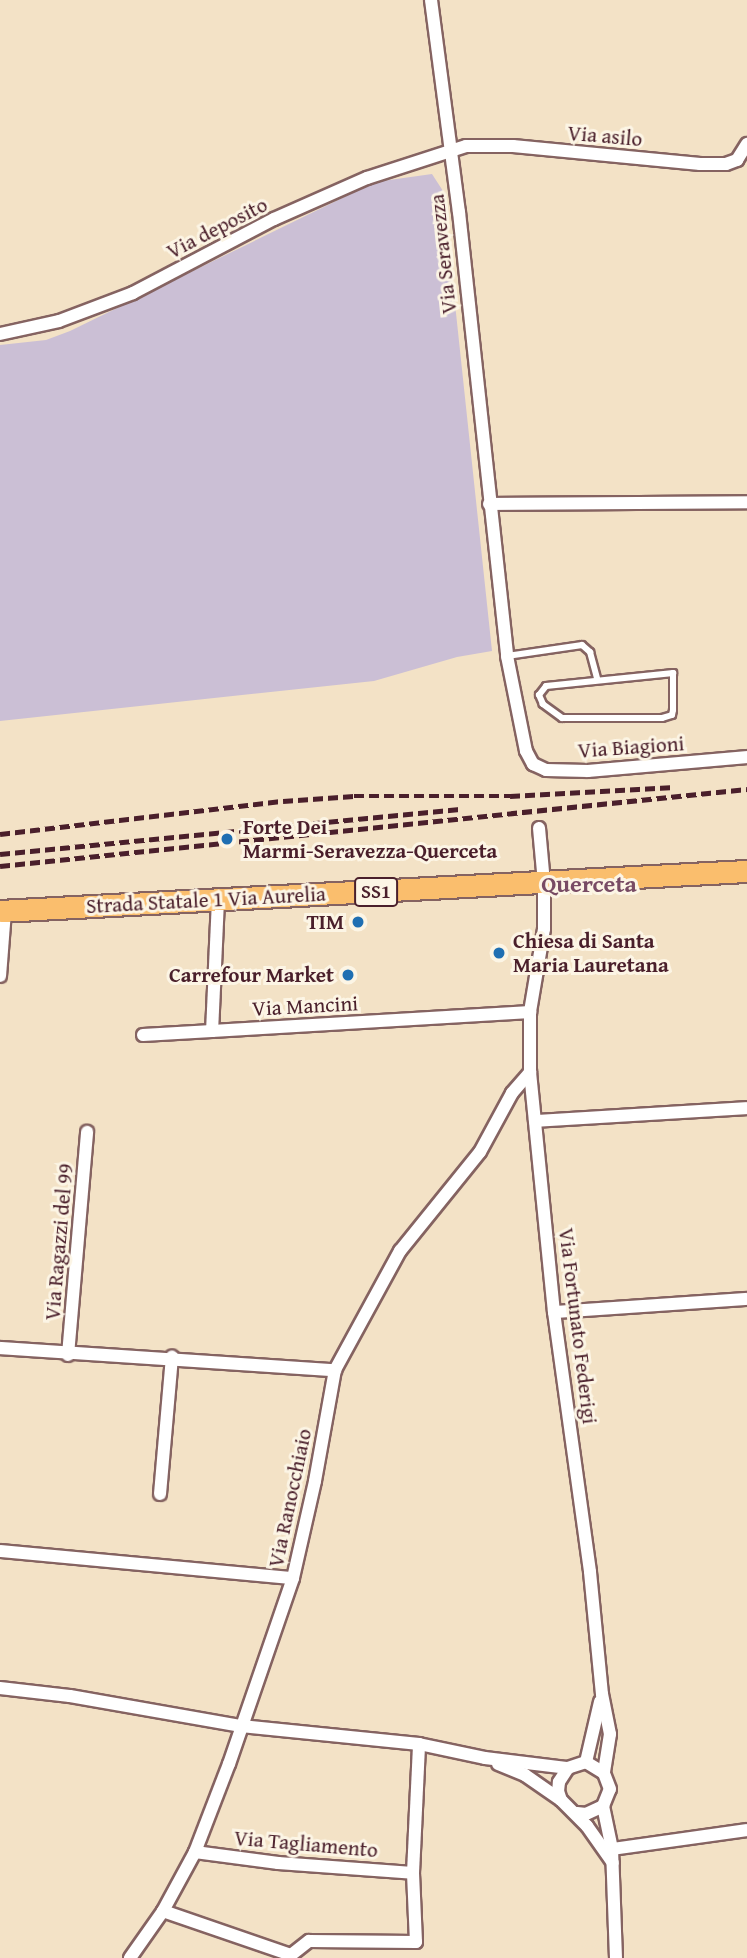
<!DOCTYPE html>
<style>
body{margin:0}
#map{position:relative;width:747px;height:1958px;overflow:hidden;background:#f3e2c6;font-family:"Gentium Book Plus",serif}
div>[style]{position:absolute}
.industrial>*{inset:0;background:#cbbfd5}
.roads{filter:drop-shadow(2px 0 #856361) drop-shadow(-2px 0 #856361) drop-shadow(0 2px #856361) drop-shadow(0 -2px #856361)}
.service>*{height:6px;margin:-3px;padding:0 3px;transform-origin:3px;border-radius:3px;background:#fff}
.minor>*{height:12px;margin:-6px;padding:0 6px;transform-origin:6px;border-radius:6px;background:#fff}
.primary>*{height:21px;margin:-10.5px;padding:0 10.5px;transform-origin:10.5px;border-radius:10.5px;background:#fabe6d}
.rail>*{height:4.5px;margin-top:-2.25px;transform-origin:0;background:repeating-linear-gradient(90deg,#4a1f2b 0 10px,transparent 0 15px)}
.dots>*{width:19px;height:19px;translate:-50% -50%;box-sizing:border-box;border:4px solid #fcf5e5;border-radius:50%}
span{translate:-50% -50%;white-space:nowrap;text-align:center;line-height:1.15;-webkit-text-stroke:6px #fcf5e5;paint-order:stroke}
.shield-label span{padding:2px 5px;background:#fcf5e5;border:2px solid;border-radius:5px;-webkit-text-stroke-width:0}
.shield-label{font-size:19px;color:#4a1f2b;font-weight:700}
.street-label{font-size:21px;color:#4a1f2b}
.poi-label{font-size:21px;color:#4a1f2b;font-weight:700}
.left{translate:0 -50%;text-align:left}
.right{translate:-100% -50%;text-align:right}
.quarter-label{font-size:24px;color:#784b64;font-weight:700}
</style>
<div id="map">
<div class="industrial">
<div style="clip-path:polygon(432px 174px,443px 191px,492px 651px,457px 657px,374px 681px,0 721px,0 345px,46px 340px,70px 331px,375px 182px)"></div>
</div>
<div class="roads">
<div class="service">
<div style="left:507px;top:656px;width:76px;rotate:-8.3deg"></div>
<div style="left:582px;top:645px;width:11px;rotate:41deg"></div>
<div style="left:590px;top:652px;width:28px;rotate:75deg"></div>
<div style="left:673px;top:673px;width:37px;rotate:90deg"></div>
<div style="left:673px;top:710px;width:5px;rotate:101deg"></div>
<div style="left:672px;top:715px;width:10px;rotate:163deg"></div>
<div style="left:662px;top:718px;width:100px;rotate:180deg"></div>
<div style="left:562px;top:718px;width:24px;rotate:-144deg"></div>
<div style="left:543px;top:704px;width:10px;rotate:-114deg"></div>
<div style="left:539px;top:695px;width:11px;rotate:-52deg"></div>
<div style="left:546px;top:686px;width:128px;rotate:-5.8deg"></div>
</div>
<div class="minor">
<div style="left:431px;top:0;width:214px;rotate:82.5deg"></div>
<div style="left:459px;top:212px;width:447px;rotate:83.8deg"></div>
<div style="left:507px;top:656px;width:97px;rotate:78.7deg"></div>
<div style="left:526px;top:751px;width:15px;rotate:62deg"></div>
<div style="left:533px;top:764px;width:14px;rotate:25deg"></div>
<div style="left:546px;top:770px;width:42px;rotate:1.4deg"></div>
<div style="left:588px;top:771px;width:160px;rotate:-5deg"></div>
<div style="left:0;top:334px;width:60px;rotate:-12.4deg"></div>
<div style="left:59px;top:321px;width:79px;rotate:-20.7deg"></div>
<div style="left:133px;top:293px;width:159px;rotate:-27.7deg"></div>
<div style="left:274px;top:219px;width:102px;rotate:-23.8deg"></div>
<div style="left:367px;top:178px;width:104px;rotate:-17.9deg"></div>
<div style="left:466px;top:146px;width:47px"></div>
<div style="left:513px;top:146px;width:188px;rotate:5.5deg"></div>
<div style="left:700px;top:164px;width:26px"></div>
<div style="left:726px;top:164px;width:12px;rotate:-20deg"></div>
<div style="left:737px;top:160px;width:19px;rotate:-58deg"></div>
<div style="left:489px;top:504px;width:258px;rotate:-0.4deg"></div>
<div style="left:539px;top:828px;width:55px;rotate:84.8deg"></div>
<div style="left:544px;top:883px;width:46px;rotate:90deg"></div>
<div style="left:544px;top:929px;width:84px;rotate:99.6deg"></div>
<div style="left:530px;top:1012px;width:60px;rotate:90deg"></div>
<div style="left:530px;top:1072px;width:241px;rotate:84.3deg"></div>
<div style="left:554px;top:1312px;width:262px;rotate:82.1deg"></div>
<div style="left:590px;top:1572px;width:123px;rotate:84.4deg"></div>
<div style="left:602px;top:1694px;width:41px;rotate:78.7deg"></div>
<div style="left:610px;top:1734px;width:39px;rotate:99deg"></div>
<div style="left:218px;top:900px;width:131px;rotate:92.6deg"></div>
<div style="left:212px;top:1031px;width:319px;rotate:-3.4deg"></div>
<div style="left:0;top:976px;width:65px;rotate:-85.6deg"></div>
<div style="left:143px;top:1035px;width:69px;rotate:-3.3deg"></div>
<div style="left:535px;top:1121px;width:212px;rotate:-3.5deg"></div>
<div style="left:554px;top:1312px;width:193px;rotate:-3.9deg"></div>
<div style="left:0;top:1348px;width:336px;rotate:3.8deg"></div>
<div style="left:68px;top:1355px;width:224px;rotate:-85.1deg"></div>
<div style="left:160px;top:1494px;width:138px;rotate:-85deg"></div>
<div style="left:0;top:1551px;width:294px;rotate:5.3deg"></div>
<div style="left:0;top:1688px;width:70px;rotate:6.5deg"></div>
<div style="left:70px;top:1696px;width:174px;rotate:10deg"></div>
<div style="left:241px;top:1726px;width:179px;rotate:5.8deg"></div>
<div style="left:419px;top:1744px;width:67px;rotate:12deg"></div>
<div style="left:485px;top:1758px;width:84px;rotate:6.9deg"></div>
<div style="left:586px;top:1762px;width:62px;rotate:-76.9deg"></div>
<div style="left:498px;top:1764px;width:29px;rotate:22deg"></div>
<div style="left:525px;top:1775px;width:44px;rotate:34.8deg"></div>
<div style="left:603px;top:1806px;width:44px;rotate:78.2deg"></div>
<div style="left:612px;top:1849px;width:109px;rotate:87.9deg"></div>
<div style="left:577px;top:1813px;width:9px;rotate:6deg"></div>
<div style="left:586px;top:1814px;width:19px;rotate:-25deg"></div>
<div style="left:603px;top:1806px;width:18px;rotate:-68deg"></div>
<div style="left:610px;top:1789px;width:17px;rotate:-111deg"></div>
<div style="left:604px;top:1773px;width:21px;rotate:-149deg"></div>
<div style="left:586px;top:1762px;width:19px;rotate:162deg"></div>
<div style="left:568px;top:1768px;width:17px;rotate:123deg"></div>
<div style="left:559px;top:1782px;width:9px;rotate:96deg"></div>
<div style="left:558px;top:1791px;width:9px;rotate:72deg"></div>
<div style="left:561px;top:1800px;width:37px;rotate:45deg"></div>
<div style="left:587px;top:1826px;width:45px;rotate:54.9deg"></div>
<div style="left:612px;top:1849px;width:136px;rotate:-8deg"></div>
<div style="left:195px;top:1852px;width:84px;rotate:7.5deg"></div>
<div style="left:278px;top:1863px;width:135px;rotate:4.2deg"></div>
<div style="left:163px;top:1911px;width:135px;rotate:19deg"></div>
<div style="left:291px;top:1955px;width:23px;rotate:-38deg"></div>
<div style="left:309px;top:1941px;width:107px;rotate:0.5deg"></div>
<div style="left:416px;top:1942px;width:69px;rotate:-92.5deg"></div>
<div style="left:413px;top:1873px;width:129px;rotate:-87.3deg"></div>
<div style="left:130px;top:1958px;width:57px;rotate:-54.9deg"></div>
<div style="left:163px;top:1911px;width:67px;rotate:-61.5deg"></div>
<div style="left:195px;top:1852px;width:94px;rotate:-68.9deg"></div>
<div style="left:229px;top:1764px;width:197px;rotate:-71deg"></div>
<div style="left:293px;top:1578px;width:99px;rotate:-77.2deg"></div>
<div style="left:315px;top:1481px;width:113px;rotate:-79.8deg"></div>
<div style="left:335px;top:1370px;width:136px;rotate:-61.4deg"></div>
<div style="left:400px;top:1251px;width:127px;rotate:-51.1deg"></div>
<div style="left:480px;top:1152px;width:67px;rotate:-61.5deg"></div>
<div style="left:512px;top:1093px;width:28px;rotate:-49deg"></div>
</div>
<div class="primary">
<div style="left:0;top:911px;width:748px;rotate:-3.07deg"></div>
</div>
</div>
<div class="rail">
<div style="left:0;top:834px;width:285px;rotate:-6.7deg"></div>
<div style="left:283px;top:801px;width:71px;rotate:-4deg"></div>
<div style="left:354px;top:796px;width:156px"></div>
<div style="left:510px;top:796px;width:165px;rotate:-3.1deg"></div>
<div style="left:0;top:854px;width:462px;rotate:-5.6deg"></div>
<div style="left:0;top:866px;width:751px;rotate:-5.89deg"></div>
</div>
<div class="dots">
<div style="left:227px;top:839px;background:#1f6fb2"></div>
<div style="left:358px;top:922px;background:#1f6fb2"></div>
<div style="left:499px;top:953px;background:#1f6fb2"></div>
<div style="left:348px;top:975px;background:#1f6fb2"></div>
</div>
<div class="shield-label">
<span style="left:376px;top:892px">SS1</span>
</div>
<div class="street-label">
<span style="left:605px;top:136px;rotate:5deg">Via asilo</span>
<span style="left:217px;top:228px;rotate:-27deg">Via deposito</span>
<span style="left:443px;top:254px;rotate:-96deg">Via Seravezza</span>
<span style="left:631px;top:747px;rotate:-4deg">Via Biagioni</span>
<span style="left:206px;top:900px;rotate:-3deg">Strada Statale 1 Via Aurelia</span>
<span style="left:305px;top:1006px;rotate:-3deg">Via Mancini</span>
<span style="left:59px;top:1242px;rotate:-85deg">Via Ragazzi del 99</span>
<span style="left:578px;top:1326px;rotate:83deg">Via Fortunato Federigi</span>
<span style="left:290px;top:1498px;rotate:-78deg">Via Ranocchiaio</span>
<span style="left:306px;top:1844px;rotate:5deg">Via Tagliamento</span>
</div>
<div class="poi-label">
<span class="left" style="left:243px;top:839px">Forte Dei<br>Marmi-Seravezza-Querceta</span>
<span class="right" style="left:344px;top:922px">TIM</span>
<span class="left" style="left:513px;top:953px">Chiesa di Santa<br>Maria Lauretana</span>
<span class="right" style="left:334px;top:975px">Carrefour Market</span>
</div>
<div class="quarter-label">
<span style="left:589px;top:884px">Querceta</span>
</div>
</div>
